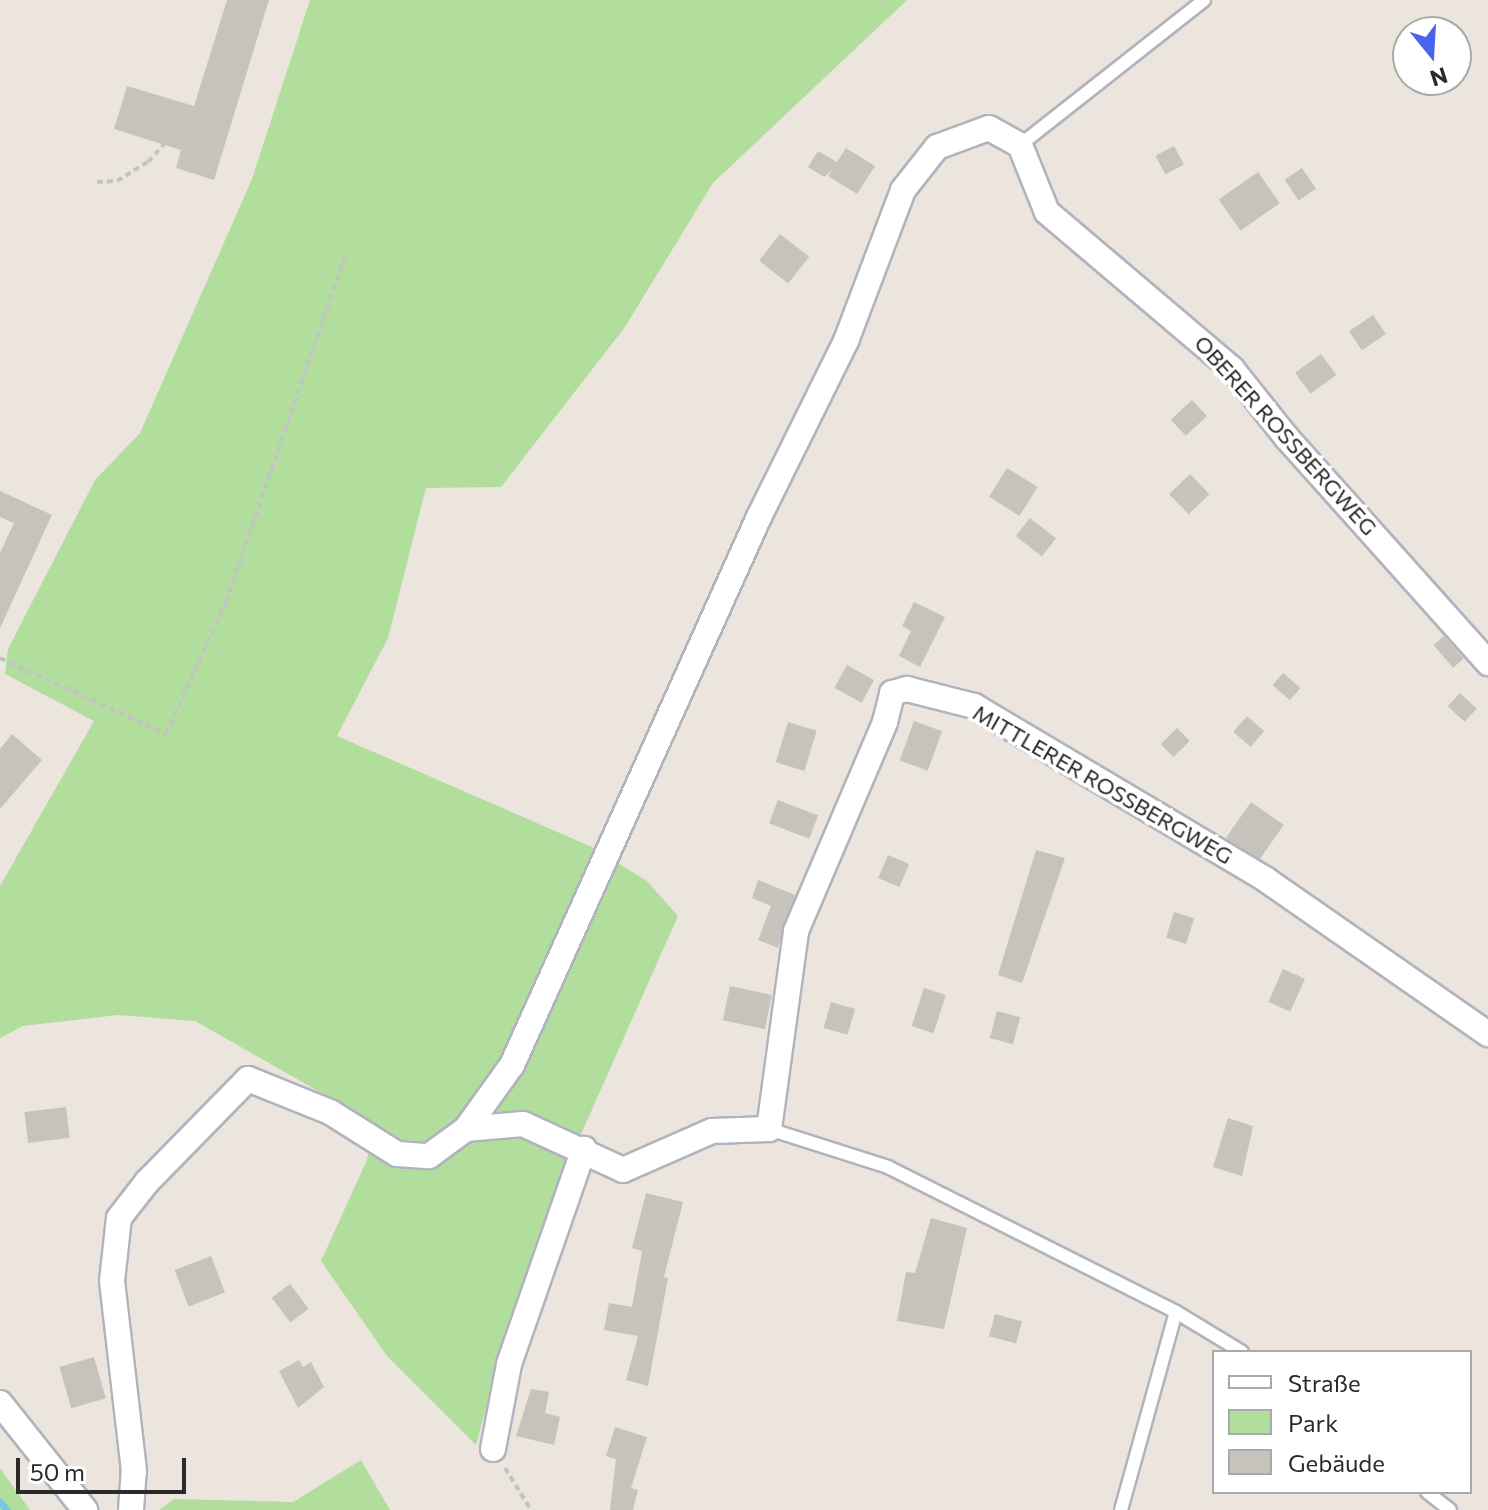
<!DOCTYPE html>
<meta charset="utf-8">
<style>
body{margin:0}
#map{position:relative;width:1488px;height:1510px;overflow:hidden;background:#ebe5dd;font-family:Commissioner,sans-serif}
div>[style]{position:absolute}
.green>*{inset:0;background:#b2de9d}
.stream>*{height:7px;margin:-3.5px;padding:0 3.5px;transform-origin:3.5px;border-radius:3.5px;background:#77c6e6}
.building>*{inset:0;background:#c7c3bc;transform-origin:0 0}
.path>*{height:4px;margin-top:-2px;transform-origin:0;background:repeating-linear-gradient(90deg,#c3c3c3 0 6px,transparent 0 10px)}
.roads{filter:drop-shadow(2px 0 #b1b3bd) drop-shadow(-2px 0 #b1b3bd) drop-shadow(0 2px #b1b3bd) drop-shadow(0 -2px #b1b3bd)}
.service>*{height:12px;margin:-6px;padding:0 6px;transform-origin:6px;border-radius:6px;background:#fff}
.minor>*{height:24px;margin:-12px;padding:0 12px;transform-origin:12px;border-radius:12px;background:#fff}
span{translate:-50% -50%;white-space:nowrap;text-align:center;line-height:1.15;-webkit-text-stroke:7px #fff;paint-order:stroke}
.street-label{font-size:22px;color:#2a2a2a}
.legend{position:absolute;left:1212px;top:1350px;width:260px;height:144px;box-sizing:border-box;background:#fff;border:2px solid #aaa;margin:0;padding:10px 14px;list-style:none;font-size:24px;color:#2a2a2a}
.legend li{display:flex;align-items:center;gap:16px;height:40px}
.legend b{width:40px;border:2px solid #aaa}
.north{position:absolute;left:1392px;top:16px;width:80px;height:80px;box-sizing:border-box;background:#fff;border:2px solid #aaa;border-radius:50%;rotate:162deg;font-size:22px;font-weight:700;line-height:32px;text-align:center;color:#2a2a2a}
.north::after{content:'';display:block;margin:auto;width:28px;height:36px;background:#4864ed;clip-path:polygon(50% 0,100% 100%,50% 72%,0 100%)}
.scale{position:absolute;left:16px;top:1458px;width:170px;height:36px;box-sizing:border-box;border:4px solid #2a2a2a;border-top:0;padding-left:10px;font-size:24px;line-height:28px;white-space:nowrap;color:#2a2a2a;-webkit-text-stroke:6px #fff;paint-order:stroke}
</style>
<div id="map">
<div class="green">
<div style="clip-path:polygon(310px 0,907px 0,713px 183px,625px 327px,501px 487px,426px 488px,388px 638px,337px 736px,592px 847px,647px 881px,678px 916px,566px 1168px,515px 1303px,476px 1445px,387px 1356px,321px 1261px,367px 1160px,374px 1123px,195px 1021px,118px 1015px,23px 1026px,0 1038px,0 886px,94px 721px,5px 674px,8px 649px,95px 480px,140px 433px,252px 179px)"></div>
<div style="clip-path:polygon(361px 1460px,390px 1510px,159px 1510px,174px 1499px,293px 1502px)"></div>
<div style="clip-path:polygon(0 1468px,30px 1510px,0 1510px)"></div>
</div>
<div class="stream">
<div style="left:0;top:1502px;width:11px;rotate:49deg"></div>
</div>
<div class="building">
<div style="clip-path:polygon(227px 0,269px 0,214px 180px,176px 168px,181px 150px,114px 129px,127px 86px,194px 106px)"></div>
<div style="left:1174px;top:146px;width:21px;height:21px;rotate:62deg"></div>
<div style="clip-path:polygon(846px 148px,875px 166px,857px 194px,828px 176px,832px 170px,824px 177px,808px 167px,818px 151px,837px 162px)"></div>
<div style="left:1302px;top:168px;width:25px;height:21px;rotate:56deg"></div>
<div style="left:1258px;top:172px;width:38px;height:48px;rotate:55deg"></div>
<div style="left:780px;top:234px;width:37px;height:34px;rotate:38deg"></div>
<div style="left:1373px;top:315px;width:23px;height:29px;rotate:56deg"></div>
<div style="left:1321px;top:354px;width:26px;height:32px;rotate:54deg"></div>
<div style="left:1192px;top:400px;width:22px;height:29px;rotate:47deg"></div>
<div style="left:1007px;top:468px;width:36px;height:34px;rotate:32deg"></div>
<div style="left:1190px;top:474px;width:28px;height:29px;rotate:46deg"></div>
<div style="clip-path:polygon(0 491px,52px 515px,0 628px,0 553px,14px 523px,0 517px)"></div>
<div style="left:1030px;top:518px;width:33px;height:23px;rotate:38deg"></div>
<div style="clip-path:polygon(914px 602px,945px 617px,920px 667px,899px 656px,911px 631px,902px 626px)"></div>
<div style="left:1444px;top:636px;width:30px;height:14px;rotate:49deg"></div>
<div style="left:847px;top:665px;width:31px;height:26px;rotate:29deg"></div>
<div style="left:1283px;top:673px;width:23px;height:16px;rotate:41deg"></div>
<div style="left:1460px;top:693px;width:23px;height:18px;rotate:43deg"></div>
<div style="left:1247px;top:716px;width:23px;height:21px;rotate:41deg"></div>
<div style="left:914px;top:721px;width:30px;height:42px;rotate:20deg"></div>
<div style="left:788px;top:722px;width:30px;height:42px;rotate:17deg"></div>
<div style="left:1177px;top:728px;width:18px;height:23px;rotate:45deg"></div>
<div style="clip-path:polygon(12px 734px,42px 760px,0 809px,0 749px)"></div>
<div style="left:778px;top:800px;width:43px;height:25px;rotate:21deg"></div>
<div style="left:1251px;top:802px;width:40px;height:44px;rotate:35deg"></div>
<div style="clip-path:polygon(1036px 850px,1065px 858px,1022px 983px,998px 975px)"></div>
<div style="left:888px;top:855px;width:23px;height:25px;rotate:23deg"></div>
<div style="clip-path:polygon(758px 880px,795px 895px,778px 948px,758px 940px,771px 906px,752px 898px)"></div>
<div style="left:1174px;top:912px;width:21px;height:27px;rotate:17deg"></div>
<div style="left:1283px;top:969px;width:24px;height:36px;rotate:24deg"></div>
<div style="left:730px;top:986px;width:43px;height:35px;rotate:12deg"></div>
<div style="left:924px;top:988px;width:23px;height:40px;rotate:18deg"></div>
<div style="left:831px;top:1002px;width:25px;height:27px;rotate:16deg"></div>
<div style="left:997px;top:1011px;width:24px;height:28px;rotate:15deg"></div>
<div style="left:66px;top:1107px;width:31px;height:42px;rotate:83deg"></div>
<div style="clip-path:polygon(1228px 1118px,1253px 1126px,1242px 1176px,1213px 1167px)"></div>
<div style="clip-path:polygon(646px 1193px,683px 1202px,664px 1277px,668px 1278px,648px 1386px,626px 1380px,638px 1336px,604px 1330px,609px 1303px,632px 1307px,642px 1251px,632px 1248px)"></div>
<div style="clip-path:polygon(931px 1218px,967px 1228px,944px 1329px,897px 1321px,906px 1272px,915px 1273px)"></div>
<div style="left:211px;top:1256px;width:39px;height:39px;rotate:69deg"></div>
<div style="left:290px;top:1284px;width:31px;height:23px;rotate:53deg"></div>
<div style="left:995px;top:1314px;width:28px;height:23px;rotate:15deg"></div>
<div style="left:94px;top:1357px;width:43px;height:36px;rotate:74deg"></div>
<div style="clip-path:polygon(299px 1360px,303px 1367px,311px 1362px,324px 1387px,298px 1408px,279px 1371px)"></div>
<div style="clip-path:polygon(531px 1389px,549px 1392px,545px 1413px,560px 1417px,554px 1445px,516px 1436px)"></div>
<div style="clip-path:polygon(615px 1427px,647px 1437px,631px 1488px,638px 1490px,633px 1510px,610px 1510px,616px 1459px,606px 1456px)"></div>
</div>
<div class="path">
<div style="left:97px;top:182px;width:20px;rotate:-3deg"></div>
<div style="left:117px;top:181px;width:36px;rotate:-32deg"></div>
<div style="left:148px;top:162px;width:28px;rotate:-48deg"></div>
<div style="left:0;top:658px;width:183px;rotate:24.6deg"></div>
<div style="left:166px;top:734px;width:145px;rotate:-65.6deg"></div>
<div style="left:226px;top:602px;width:365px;rotate:-71deg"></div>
<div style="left:505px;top:1468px;width:49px;rotate:58.2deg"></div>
</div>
<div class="roads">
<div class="service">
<div style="left:1020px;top:145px;width:234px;rotate:-38.2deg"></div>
<div style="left:769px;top:1129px;width:125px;rotate:17.7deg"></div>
<div style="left:888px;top:1167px;width:322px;rotate:26.7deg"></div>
<div style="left:1176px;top:1312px;width:77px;rotate:31.2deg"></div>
<div style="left:1427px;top:1492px;width:29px;rotate:38deg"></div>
<div style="left:1121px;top:1510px;width:205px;rotate:-74.5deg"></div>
</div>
<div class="minor">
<div style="left:466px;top:1129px;width:57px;rotate:-5deg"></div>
<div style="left:523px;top:1124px;width:110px;rotate:24.7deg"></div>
<div style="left:623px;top:1170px;width:97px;rotate:-23.7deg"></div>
<div style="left:712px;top:1131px;width:57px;rotate:-2deg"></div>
<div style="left:769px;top:1129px;width:200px;rotate:-82.2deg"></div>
<div style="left:796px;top:931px;width:227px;rotate:-66.9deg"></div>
<div style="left:885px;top:722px;width:30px;rotate:-76deg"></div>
<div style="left:892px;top:693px;width:16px;rotate:-15deg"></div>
<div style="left:907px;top:689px;width:69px;rotate:14.2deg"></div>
<div style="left:974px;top:706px;width:339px;rotate:30.7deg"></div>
<div style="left:1265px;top:879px;width:272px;rotate:34.8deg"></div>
<div style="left:0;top:1403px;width:137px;rotate:51.5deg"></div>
<div style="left:493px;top:1449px;width:86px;rotate:-79.3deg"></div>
<div style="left:509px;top:1364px;width:228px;rotate:-70.8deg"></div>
<div style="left:131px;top:1510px;width:39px;rotate:-86deg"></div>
<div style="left:134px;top:1471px;width:191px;rotate:-96.6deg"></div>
<div style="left:112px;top:1281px;width:63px;rotate:-83.7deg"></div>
<div style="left:119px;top:1218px;width:46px;rotate:-52.1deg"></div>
<div style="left:147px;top:1182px;width:144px;rotate:-45.6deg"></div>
<div style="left:248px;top:1079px;width:88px;rotate:21.9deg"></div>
<div style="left:330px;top:1112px;width:79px;rotate:32.1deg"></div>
<div style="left:397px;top:1154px;width:32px;rotate:4deg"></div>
<div style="left:429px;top:1156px;width:46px;rotate:-36.1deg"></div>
<div style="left:466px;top:1129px;width:79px;rotate:-54.3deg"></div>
<div style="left:512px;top:1065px;width:601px;rotate:-65.74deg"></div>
<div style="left:759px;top:517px;width:196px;rotate:-63.7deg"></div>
<div style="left:846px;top:341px;width:161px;rotate:-69.3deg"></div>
<div style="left:903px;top:190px;width:55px;rotate:-51.7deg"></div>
<div style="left:937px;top:147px;width:55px;rotate:-20.1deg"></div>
<div style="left:989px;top:128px;width:35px;rotate:29deg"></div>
<div style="left:1020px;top:145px;width:72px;rotate:68.1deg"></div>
<div style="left:1047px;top:212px;width:243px;rotate:40.3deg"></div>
<div style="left:1232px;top:369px;width:88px;rotate:51.4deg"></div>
<div style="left:1287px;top:438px;width:302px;rotate:48.2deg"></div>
</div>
</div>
<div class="street-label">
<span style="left:1286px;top:435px;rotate:48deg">OBERER ROSSBERGWEG</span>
<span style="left:1103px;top:784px;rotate:30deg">MITTLERER ROSSBERGWEG</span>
</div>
<ul class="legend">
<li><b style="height:10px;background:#fff"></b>Straße</li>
<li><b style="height:22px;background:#b2de9d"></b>Park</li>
<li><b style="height:22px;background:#c7c3bc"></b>Gebäude</li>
</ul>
<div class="north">N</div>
<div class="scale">50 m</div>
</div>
